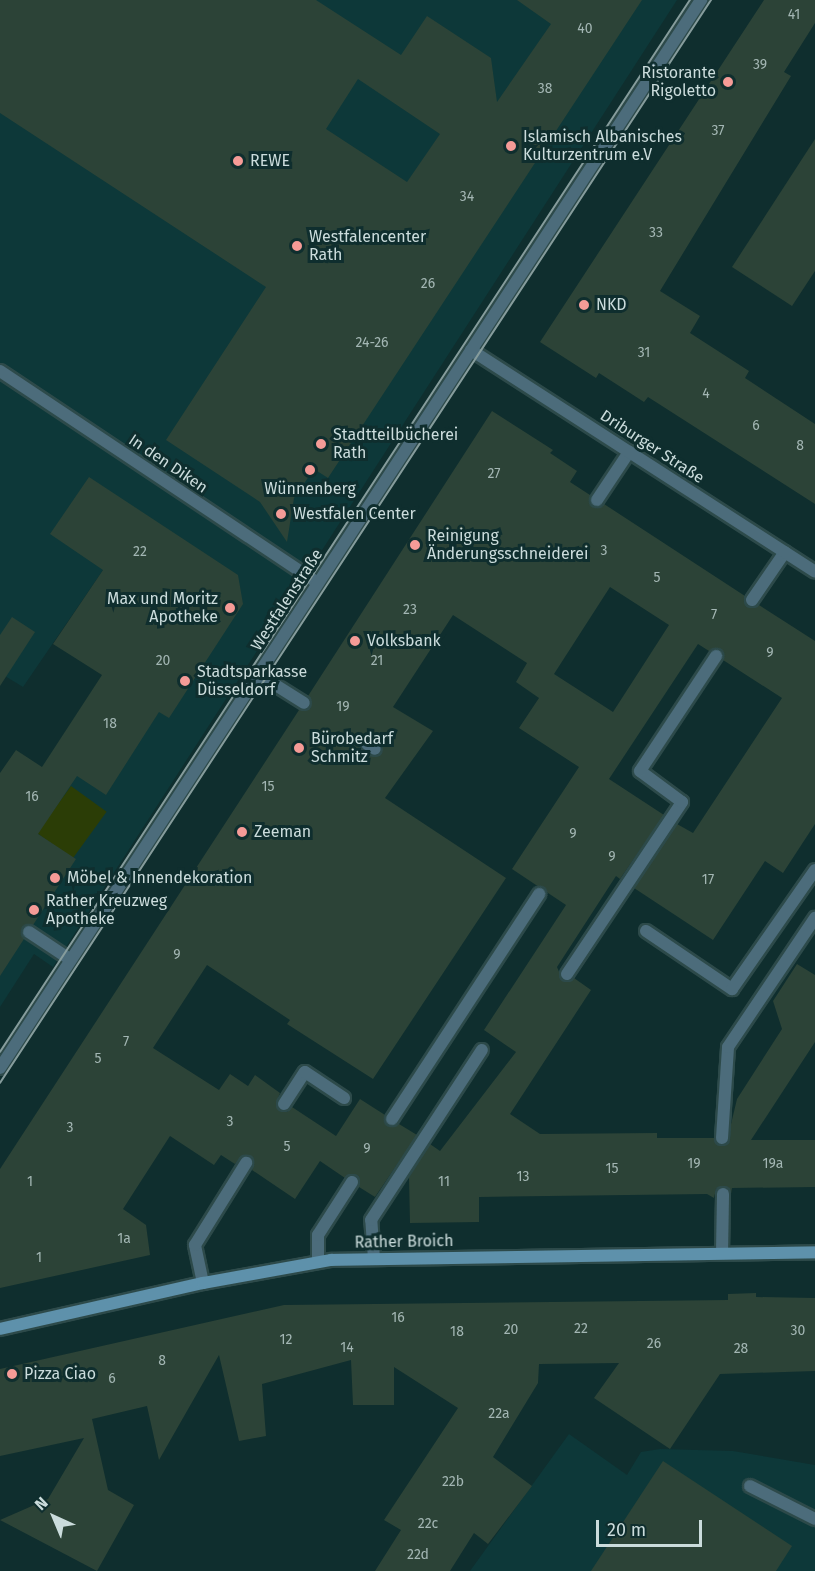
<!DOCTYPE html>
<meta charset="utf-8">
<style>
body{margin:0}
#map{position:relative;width:815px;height:1571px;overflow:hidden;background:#0f2e2e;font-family:"Fira Sans",sans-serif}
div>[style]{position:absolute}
.built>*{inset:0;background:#0d3839}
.green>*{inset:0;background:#2b3d06;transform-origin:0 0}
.building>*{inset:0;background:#2c4337}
.roads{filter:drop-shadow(2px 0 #2d4a4a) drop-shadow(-2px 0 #2d4a4a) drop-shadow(0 2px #2d4a4a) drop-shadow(0 -2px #2d4a4a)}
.service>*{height:12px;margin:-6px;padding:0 6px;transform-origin:6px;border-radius:6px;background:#4c6c7b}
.minor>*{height:12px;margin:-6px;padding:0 6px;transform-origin:6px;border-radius:6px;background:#4c6c7b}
.secondary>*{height:12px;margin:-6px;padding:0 6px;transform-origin:6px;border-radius:6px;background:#5e91ab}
.tram>*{height:1.5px;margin:-0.75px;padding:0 0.75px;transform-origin:0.75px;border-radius:0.75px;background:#869c9c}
.dots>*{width:16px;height:16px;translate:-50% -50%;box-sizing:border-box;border:3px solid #0f2e2e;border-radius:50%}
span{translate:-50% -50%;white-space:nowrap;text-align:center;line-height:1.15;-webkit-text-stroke:6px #0f2e2e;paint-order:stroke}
.number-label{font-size:14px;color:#a3b6b3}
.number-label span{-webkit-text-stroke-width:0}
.poi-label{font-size:16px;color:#cbdcdc}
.right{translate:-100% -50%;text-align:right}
.left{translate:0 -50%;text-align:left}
.street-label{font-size:16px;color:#cbdcdc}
.north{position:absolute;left:24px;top:1487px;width:60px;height:60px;-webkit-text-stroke:4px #0f2e2e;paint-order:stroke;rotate:316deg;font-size:16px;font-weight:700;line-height:24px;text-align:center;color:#cbdcdc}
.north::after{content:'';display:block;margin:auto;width:21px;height:27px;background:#cbdcdc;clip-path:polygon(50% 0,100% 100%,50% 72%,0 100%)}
.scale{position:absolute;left:596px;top:1520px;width:106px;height:27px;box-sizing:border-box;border:3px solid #cbdcdc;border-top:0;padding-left:8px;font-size:18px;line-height:21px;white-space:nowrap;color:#cbdcdc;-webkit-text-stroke:4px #0f2e2e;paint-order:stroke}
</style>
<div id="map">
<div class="built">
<div style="clip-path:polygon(0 0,677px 0,53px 967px,34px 954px,0 1007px,0 857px,157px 603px,103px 570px,23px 687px,0 673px)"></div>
<div style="clip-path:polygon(569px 1434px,627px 1475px,641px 1452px,660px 1449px,733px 1451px,815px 1465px,815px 1571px,470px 1571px)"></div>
</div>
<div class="green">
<div style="left:71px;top:786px;width:44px;height:58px;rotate:36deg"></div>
</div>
<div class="building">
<div style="clip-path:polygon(evenodd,0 0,316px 0,401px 55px,427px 16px,491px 58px,497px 102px,551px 24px,517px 0,642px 0,328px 478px,314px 469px,294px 498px,287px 542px,260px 502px,166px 440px,266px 287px,0 113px,0 0,358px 79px,440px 134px,407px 182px,326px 129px,358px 79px)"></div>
<div style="clip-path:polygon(764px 0,815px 0,815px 23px,784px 72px,791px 76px,660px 291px,700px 316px,690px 333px,749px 371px,745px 378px,815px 424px,815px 504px,648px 397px,644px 402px,599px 373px,596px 378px,540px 342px)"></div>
<div style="clip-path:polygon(815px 139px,815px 271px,792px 306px,732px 267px)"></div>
<div style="clip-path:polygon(evenodd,492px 411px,553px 450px,550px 453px,577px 471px,570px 482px,590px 495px,592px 506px,604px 504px,745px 596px,748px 607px,759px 605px,815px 641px,815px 824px,783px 873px,765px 861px,713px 940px,634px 888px,677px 824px,693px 833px,782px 698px,723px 660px,720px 649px,709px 651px,698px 644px,609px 779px,664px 815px,620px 879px,616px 876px,557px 967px,563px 981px,574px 978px,591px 990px,510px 1114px,540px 1134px,657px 1133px,657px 1138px,714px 1138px,718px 1145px,726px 1145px,737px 1099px,782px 1029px,773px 1001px,797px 964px,815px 975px,815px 1042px,751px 1140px,815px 1140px,815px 1187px,732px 1188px,731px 1194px,723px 1186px,716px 1189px,714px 1198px,707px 1194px,479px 1197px,479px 1222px,410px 1223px,409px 1177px,430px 1144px,440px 1151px,516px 1052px,484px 1030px,566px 905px,512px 869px,579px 767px,519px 728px,539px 698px,516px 682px,527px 663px,453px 615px,393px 707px,433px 731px,385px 798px,506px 878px,373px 1079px,287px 1024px,290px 1020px,207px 965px,153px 1048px,219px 1090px,230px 1074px,248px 1086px,255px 1075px,280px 1093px,276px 1103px,279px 1111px,287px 1112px,292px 1107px,336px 1136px,360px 1099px,385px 1115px,387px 1126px,399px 1124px,417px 1135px,409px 1147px,375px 1197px,359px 1187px,357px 1175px,345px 1178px,320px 1161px,295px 1199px,252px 1170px,254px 1163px,250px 1156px,242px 1156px,235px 1164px,221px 1155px,214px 1165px,170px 1136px,123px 1209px,146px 1225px,150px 1255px,0 1288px,0 1169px,299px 710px,311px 708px,308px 696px,492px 411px,610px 587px,669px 625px,613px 712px,554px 674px,610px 587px,492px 411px,367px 736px,382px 745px,379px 756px,371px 756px,360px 748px,360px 740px,367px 736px)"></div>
<div style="clip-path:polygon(89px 477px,238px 575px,243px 604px,169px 718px,159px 712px,106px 795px,77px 776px,38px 834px,76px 859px,33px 925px,22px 928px,24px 939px,0 976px,0 773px,16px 750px,42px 767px,102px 675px,53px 644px,103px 570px,50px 534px)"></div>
<div style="clip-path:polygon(12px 617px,35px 632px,0 686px,0 635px)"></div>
<div style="clip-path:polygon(756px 1293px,756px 1297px,815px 1298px,815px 1371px,720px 1374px,670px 1449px,594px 1398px,619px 1363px,539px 1364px,538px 1383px,493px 1457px,532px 1486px,488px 1544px,474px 1533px,450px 1571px,375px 1571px,401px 1530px,384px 1520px,458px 1408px,394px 1367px,394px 1405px,353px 1405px,351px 1360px,262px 1384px,266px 1436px,239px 1441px,219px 1355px,159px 1460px,147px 1406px,92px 1419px,108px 1490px,134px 1505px,97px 1571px,0 1520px,48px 1499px,84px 1438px,0 1456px,0 1369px,284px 1305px,728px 1300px,728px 1294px)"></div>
<div style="clip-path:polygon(663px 1461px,792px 1546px,776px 1571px,591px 1571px)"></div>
</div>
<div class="roads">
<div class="service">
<div style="left:597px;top:500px;width:58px;rotate:-56.3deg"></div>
<div style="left:752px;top:600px;width:58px;rotate:-55.5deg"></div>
<div style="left:258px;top:674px;width:54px;rotate:32.2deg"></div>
<div style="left:367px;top:744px;width:9px;rotate:32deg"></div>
<div style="left:646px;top:931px;width:104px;rotate:34deg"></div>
<div style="left:732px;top:989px;width:145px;rotate:-55.1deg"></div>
<div style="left:29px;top:932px;width:50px;rotate:33.7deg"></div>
<div style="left:567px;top:974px;width:207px;rotate:-56.2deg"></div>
<div style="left:682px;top:802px;width:52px;rotate:-143.6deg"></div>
<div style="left:640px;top:771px;width:138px;rotate:-56.5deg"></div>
<div style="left:284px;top:1104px;width:38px;rotate:-57deg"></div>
<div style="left:305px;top:1072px;width:47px;rotate:33.7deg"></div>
<div style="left:392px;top:1119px;width:269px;rotate:-56.8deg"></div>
<div style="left:722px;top:1138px;width:91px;rotate:-86.2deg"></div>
<div style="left:728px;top:1047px;width:156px;rotate:-56deg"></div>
<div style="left:722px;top:1253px;width:59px;rotate:-89deg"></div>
<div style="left:374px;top:1259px;width:39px;rotate:-94deg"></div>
<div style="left:371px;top:1220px;width:203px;rotate:-56.9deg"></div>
<div style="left:318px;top:1262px;width:27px;rotate:-90deg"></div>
<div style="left:318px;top:1235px;width:63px;rotate:-57.3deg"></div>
<div style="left:203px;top:1283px;width:39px;rotate:-102deg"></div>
<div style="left:195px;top:1245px;width:97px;rotate:-58.1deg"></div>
<div style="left:750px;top:1486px;width:73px;rotate:26.9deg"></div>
</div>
<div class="minor">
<div style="left:471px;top:350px;width:409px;rotate:32.8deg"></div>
<div style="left:0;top:371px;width:382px;rotate:33.7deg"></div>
<div style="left:0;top:1068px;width:1278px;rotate:-56.72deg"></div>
</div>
<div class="secondary">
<div style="left:0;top:1329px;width:208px;rotate:-12.8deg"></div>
<div style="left:203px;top:1283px;width:130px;rotate:-10.2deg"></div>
<div style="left:331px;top:1260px;width:484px;rotate:-0.9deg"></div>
</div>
</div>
<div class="tram">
<div style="left:0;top:1052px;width:1258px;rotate:-56.74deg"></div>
<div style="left:0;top:1083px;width:1296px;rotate:-56.71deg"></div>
</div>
<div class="dots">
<div style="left:728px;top:82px;background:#f59b97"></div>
<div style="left:511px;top:146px;background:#f59b97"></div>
<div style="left:238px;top:161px;background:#f59b97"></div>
<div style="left:297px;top:246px;background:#f59b97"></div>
<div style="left:584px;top:305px;background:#f59b97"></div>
<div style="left:321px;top:444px;background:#f59b97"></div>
<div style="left:310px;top:470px;background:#f59b97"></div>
<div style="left:281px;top:514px;background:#f59b97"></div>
<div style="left:415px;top:545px;background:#f59b97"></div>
<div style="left:230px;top:608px;background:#f59b97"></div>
<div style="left:355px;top:641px;background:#f59b97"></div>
<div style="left:185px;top:681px;background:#f59b97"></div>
<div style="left:299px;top:748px;background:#f59b97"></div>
<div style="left:242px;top:832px;background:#f59b97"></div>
<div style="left:55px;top:878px;background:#f59b97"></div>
<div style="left:34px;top:910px;background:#f59b97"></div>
<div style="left:12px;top:1374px;background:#f59b97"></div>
</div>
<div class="number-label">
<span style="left:794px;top:15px">41</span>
<span style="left:585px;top:29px">40</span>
<span style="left:760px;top:65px">39</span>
<span style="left:545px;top:89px">38</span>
<span style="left:718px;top:131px">37</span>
<span style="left:467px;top:197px">34</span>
<span style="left:656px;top:233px">33</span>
<span style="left:428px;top:284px">26</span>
<span style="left:372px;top:343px">24-26</span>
<span style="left:644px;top:353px">31</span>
<span style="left:706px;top:394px">4</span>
<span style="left:756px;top:426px">6</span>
<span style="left:800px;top:446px">8</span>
<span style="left:494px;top:474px">27</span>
<span style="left:604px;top:551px">3</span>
<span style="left:140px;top:552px">22</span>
<span style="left:657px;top:578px">5</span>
<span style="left:410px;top:610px">23</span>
<span style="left:714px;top:615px">7</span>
<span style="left:770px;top:653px">9</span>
<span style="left:163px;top:661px">20</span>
<span style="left:377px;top:661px">21</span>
<span style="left:343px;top:707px">19</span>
<span style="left:110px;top:724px">18</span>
<span style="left:268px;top:787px">15</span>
<span style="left:32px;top:797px">16</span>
<span style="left:573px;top:834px">9</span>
<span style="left:612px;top:857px">9</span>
<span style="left:708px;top:880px">17</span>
<span style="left:177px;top:955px">9</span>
<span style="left:126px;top:1042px">7</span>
<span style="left:98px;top:1059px">5</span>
<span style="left:230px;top:1122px">3</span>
<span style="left:70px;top:1128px">3</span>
<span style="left:287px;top:1147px">5</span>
<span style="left:367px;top:1149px">9</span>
<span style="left:694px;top:1164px">19</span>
<span style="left:773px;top:1164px">19a</span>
<span style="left:612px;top:1169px">15</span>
<span style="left:523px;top:1177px">13</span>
<span style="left:30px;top:1182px">1</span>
<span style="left:444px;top:1182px">11</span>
<span style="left:124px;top:1239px">1a</span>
<span style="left:39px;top:1258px">1</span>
<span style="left:398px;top:1318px">16</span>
<span style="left:581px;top:1329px">22</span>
<span style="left:511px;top:1330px">20</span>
<span style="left:798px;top:1331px">30</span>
<span style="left:457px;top:1332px">18</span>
<span style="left:286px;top:1340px">12</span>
<span style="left:654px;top:1344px">26</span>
<span style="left:347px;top:1348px">14</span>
<span style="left:741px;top:1349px">28</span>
<span style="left:162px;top:1361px">8</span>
<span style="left:112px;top:1379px">6</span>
<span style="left:499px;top:1414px">22a</span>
<span style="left:453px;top:1482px">22b</span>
<span style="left:428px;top:1524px">22c</span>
<span style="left:418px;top:1555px">22d</span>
</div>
<div class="poi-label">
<span class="right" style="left:716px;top:82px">Ristorante<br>Rigoletto</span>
<span class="left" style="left:523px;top:146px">Islamisch Albanisches<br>Kulturzentrum e.V</span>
<span class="left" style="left:250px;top:161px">REWE</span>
<span class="left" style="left:309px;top:246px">Westfalencenter<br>Rath</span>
<span class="left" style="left:596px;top:305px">NKD</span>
<span class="left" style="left:333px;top:444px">Stadtteilbücherei<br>Rath</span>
<span style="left:310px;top:489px">Wünnenberg</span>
<span class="left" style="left:293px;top:514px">Westfalen Center</span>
<span class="left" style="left:427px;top:545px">Reinigung<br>Änderungsschneiderei</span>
<span class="right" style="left:218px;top:608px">Max und Moritz<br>Apotheke</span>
<span class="left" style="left:367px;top:641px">Volksbank</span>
<span class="left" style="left:197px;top:681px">Stadtsparkasse<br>Düsseldorf</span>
<span class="left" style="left:311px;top:748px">Bürobedarf<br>Schmitz</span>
<span class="left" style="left:254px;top:832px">Zeeman</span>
<span class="left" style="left:67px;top:878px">Möbel &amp; Innendekoration</span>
<span class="left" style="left:46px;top:910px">Rather Kreuzweg<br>Apotheke</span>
<span class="left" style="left:24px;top:1374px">Pizza Ciao</span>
</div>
<div class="street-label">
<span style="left:652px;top:447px;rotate:33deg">Driburger Straße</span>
<span style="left:168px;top:464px;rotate:34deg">In den Diken</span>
<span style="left:287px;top:600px;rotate:-57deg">Westfalenstraße</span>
<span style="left:404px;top:1242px;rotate:-1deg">Rather Broich</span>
</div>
<div class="north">N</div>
<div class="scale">20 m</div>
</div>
